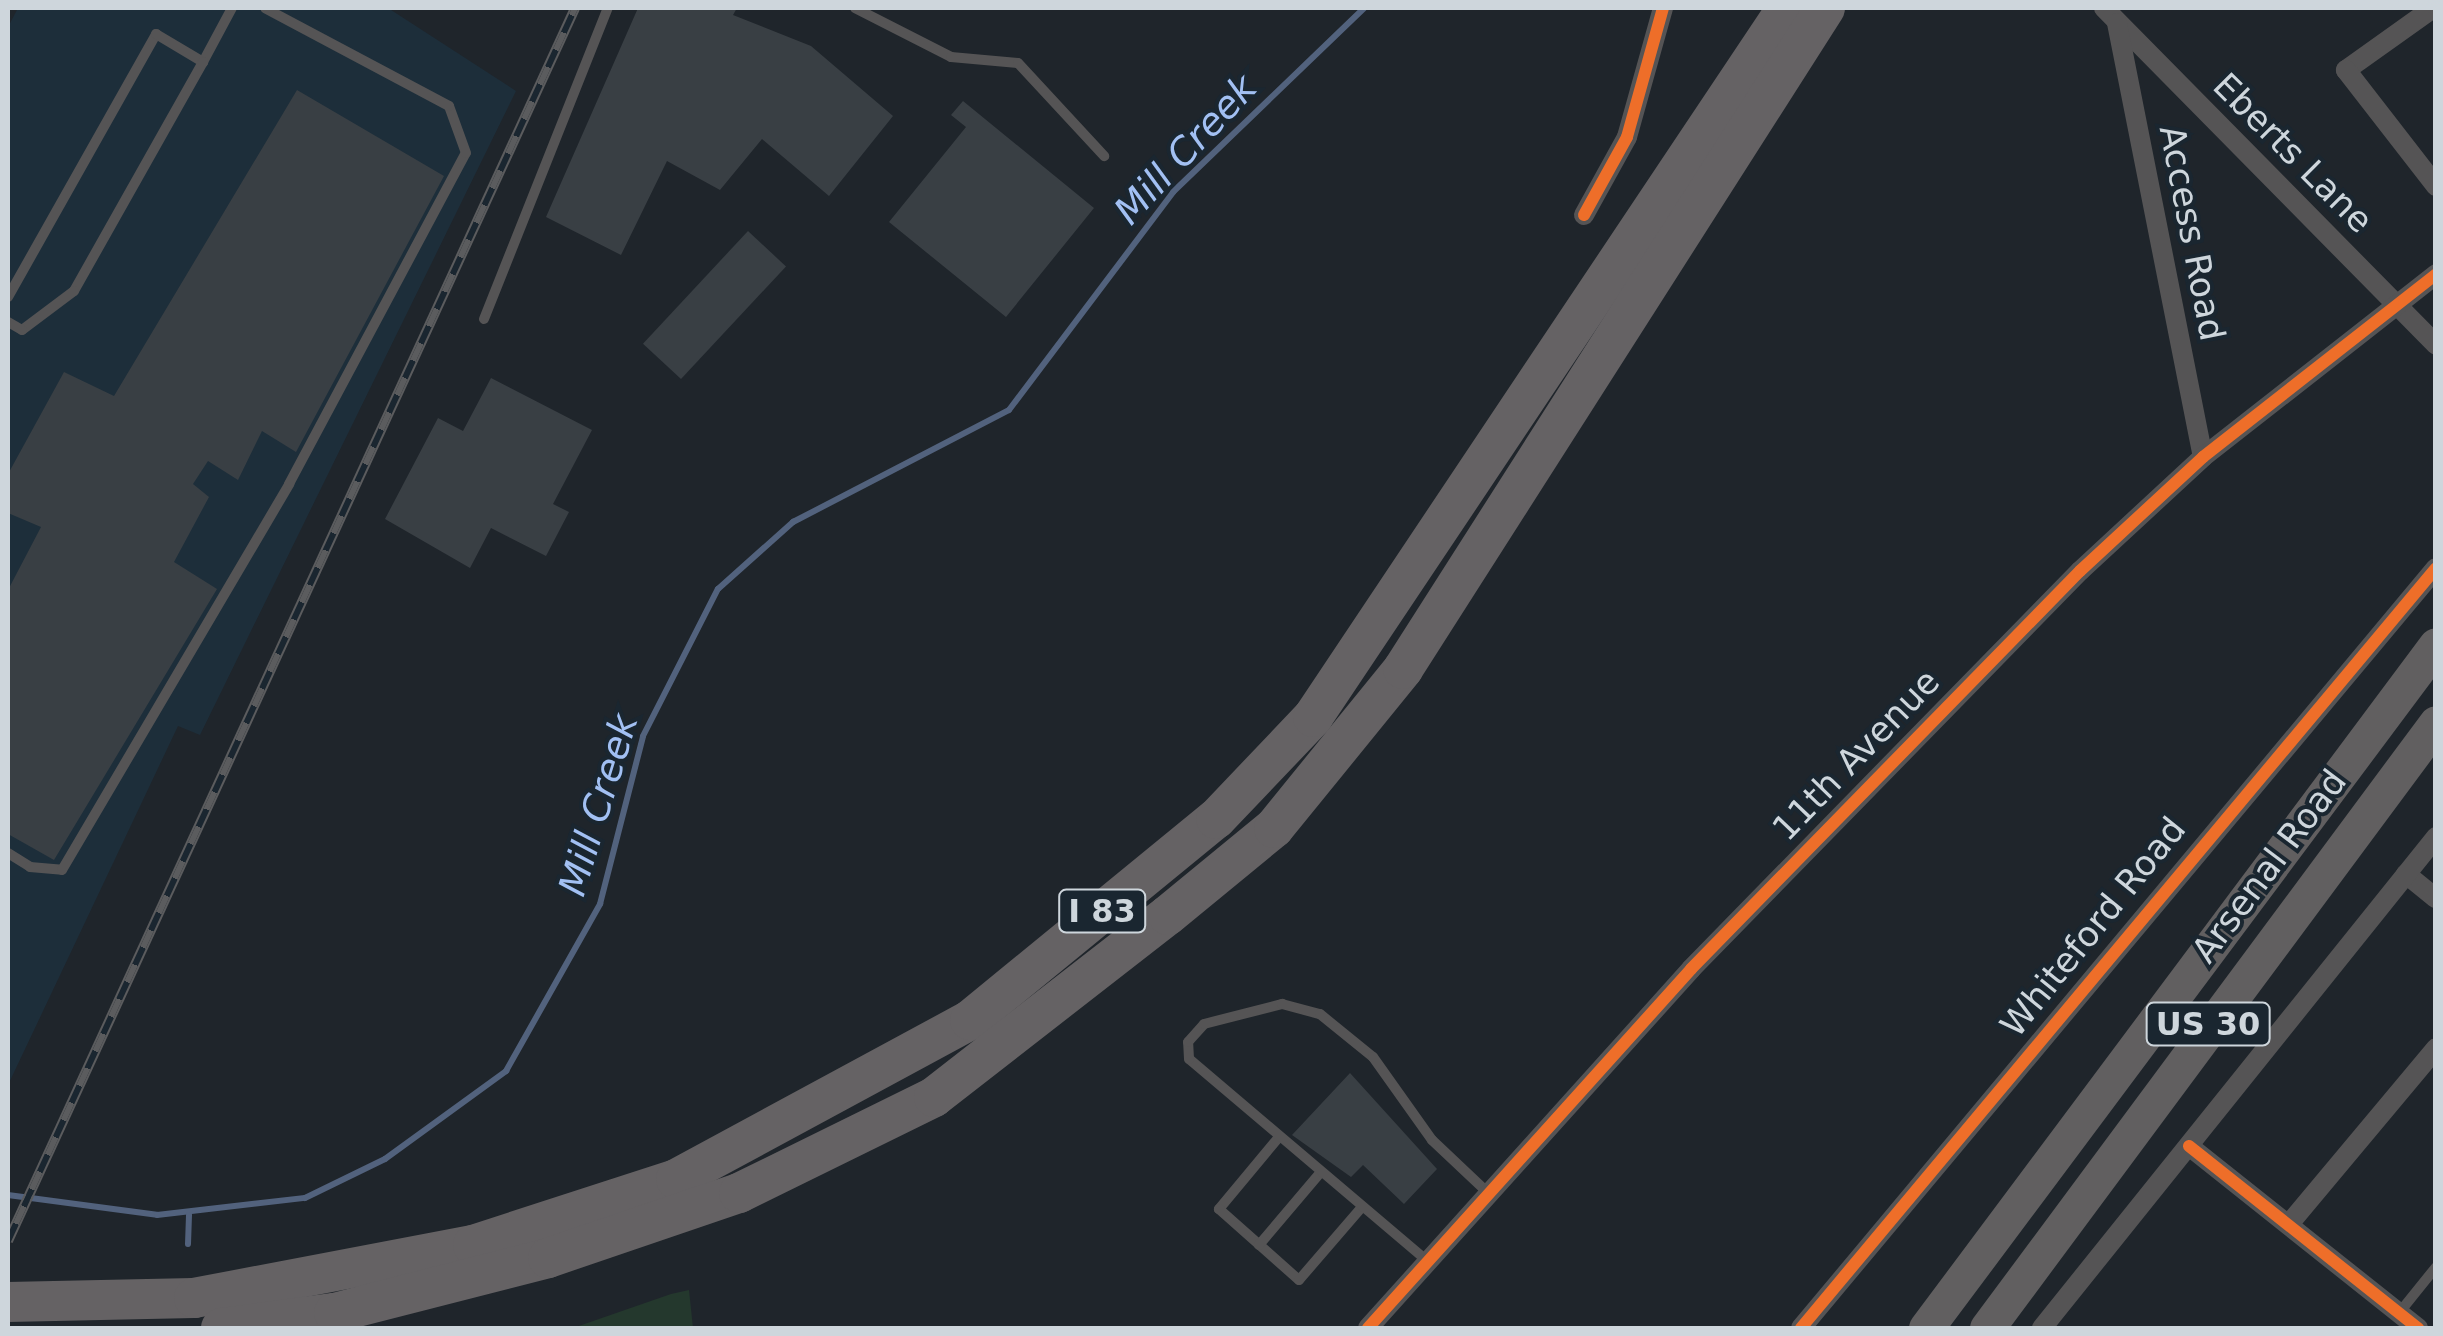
<!DOCTYPE html>
<style>
body{margin:0}
#map{position:relative;width:2443px;height:1336px;overflow:hidden;background:#1f252b;font-family:"DejaVu Sans",sans-serif}
div>[style]{position:absolute}
.built>*{inset:0;background:#1d2e3a}
.green>*{inset:0;background:#24382d}
.stream>*{height:6px;margin:-3px;padding:0 3px;transform-origin:3px;border-radius:3px;background:#52627d}
.building>*{inset:0;background:#393f44;transform-origin:0 0}
.service>*{height:10px;margin:-5px;padding:0 5px;transform-origin:5px;border-radius:5px;background:#555455}
.minor>*{height:20px;margin:-10px;padding:0 10px;transform-origin:10px;border-radius:10px;background:#555455}
.trunk>*{height:35px;margin:-17.5px;padding:0 17.5px;transform-origin:17.5px;border-radius:17.5px;background:#615f60}
.motorway>*{height:40px;margin:-20px;padding:0 20px;transform-origin:20px;border-radius:20px;background:#656264}
.rail>*{height:10px;margin-top:-5px;transform-origin:0;background:repeating-linear-gradient(90deg,#1a2630 0 19px,#5b5c5e 0 38px);box-sizing:border-box;border-block:2px solid #5b5c5e}
.cycleway>*{height:12px;margin:-6px;padding:0 6px;transform-origin:6px;border-radius:6px;background:#ee6e29}
span{translate:-50% -50%;white-space:nowrap;text-align:center;line-height:1.15;-webkit-text-stroke:8px #1a2630;paint-order:stroke}
.shield-label span{padding:2px 8px;background:#1a2630;border:2px solid;border-radius:8px;-webkit-text-stroke-width:0}
.shield-label{font-size:32px;color:#ced6dc;font-weight:700}
.street-label{font-size:35px;color:#ced6dc}
.water-label{font-size:38px;color:#a2c0f3;font-style:italic}
.frame{position:absolute;inset:0;border:10px solid #ced6dc;pointer-events:none}
</style>
<div id="map">
<div class="built">
<div style="clip-path:polygon(18px 8px,388px 8px,516px 91px,200px 735px,178px 726px,8px 1085px,8px 27px)"></div>
</div>
<div class="green">
<div style="clip-path:polygon(689px 1290px,693px 1328px,573px 1328px,671px 1294px)"></div>
</div>
<div class="stream">
<div style="left:8px;top:1195px;width:150px;rotate:7.6deg"></div>
<div style="left:157px;top:1215px;width:149px;rotate:-6.6deg"></div>
<div style="left:305px;top:1198px;width:89px;rotate:-26deg"></div>
<div style="left:385px;top:1159px;width:150px;rotate:-36deg"></div>
<div style="left:506px;top:1071px;width:192px;rotate:-60.6deg"></div>
<div style="left:600px;top:904px;width:173px;rotate:-75.6deg"></div>
<div style="left:643px;top:736px;width:165px;rotate:-63deg"></div>
<div style="left:718px;top:589px;width:101px;rotate:-41.8deg"></div>
<div style="left:793px;top:522px;width:243px;rotate:-27.4deg"></div>
<div style="left:1009px;top:410px;width:273px;rotate:-53deg"></div>
<div style="left:1173px;top:192px;width:265px;rotate:-43.9deg"></div>
<div style="left:188px;top:1244px;width:29px;rotate:-88deg"></div>
</div>
<div class="building">
<div style="clip-path:polygon(638px 8px,737px 8px,733px 15px,811px 46px,893px 116px,829px 196px,762px 139px,720px 190px,667px 161px,621px 255px,546px 217px)"></div>
<div style="clip-path:polygon(297px 90px,444px 176px,296px 452px,262px 431px,238px 480px,208px 461px,193px 484px,209px 497px,174px 562px,217px 589px,54px 860px,8px 834px,8px 590px,41px 527px,8px 513px,8px 474px,64px 372px,114px 396px)"></div>
<div style="clip-path:polygon(963px 101px,1094px 208px,1006px 317px,889px 222px,966px 127px,951px 115px)"></div>
<div style="left:748px;top:231px;width:52px;height:154px;rotate:43deg"></div>
<div style="clip-path:polygon(491px 378px,592px 430px,553px 504px,569px 512px,546px 556px,491px 528px,470px 568px,385px 519px,438px 418px,463px 431px)"></div>
<div style="clip-path:polygon(1350px 1073px,1437px 1169px,1404px 1204px,1363px 1165px,1351px 1177px,1292px 1135px)"></div>
</div>
<div class="service">
<div style="left:855px;top:8px;width:108px;rotate:27deg"></div>
<div style="left:951px;top:57px;width:67px;rotate:5.1deg"></div>
<div style="left:1018px;top:63px;width:127px;rotate:47.2deg"></div>
<div style="left:203px;top:62px;width:61px;rotate:-61.8deg"></div>
<div style="left:8px;top:297px;width:302px;rotate:-60.6deg"></div>
<div style="left:156px;top:34px;width:55px;rotate:30.8deg"></div>
<div style="left:203px;top:62px;width:263px;rotate:119.4deg"></div>
<div style="left:74px;top:291px;width:65px;rotate:143.1deg"></div>
<div style="left:22px;top:330px;width:16px;rotate:-150deg"></div>
<div style="left:484px;top:319px;width:335px;rotate:-68.3deg"></div>
<div style="left:8px;top:853px;width:26px;rotate:32deg"></div>
<div style="left:30px;top:867px;width:32px;rotate:5deg"></div>
<div style="left:62px;top:870px;width:448px;rotate:-59.5deg"></div>
<div style="left:289px;top:484px;width:375px;rotate:-61.9deg"></div>
<div style="left:466px;top:153px;width:50px;rotate:-109.9deg"></div>
<div style="left:449px;top:106px;width:208px;rotate:-152deg"></div>
<div style="left:1279px;top:1137px;width:94px;rotate:129.8deg"></div>
<div style="left:1219px;top:1209px;width:107px;rotate:41.6deg"></div>
<div style="left:1299px;top:1280px;width:96px;rotate:-49.2deg"></div>
<div style="left:1259px;top:1245px;width:96px;rotate:-49.7deg"></div>
<div style="left:1425px;top:1259px;width:309px;rotate:-139.7deg"></div>
<div style="left:1189px;top:1059px;width:17px;rotate:-93deg"></div>
<div style="left:1188px;top:1042px;width:24px;rotate:-48deg"></div>
<div style="left:1204px;top:1024px;width:81px;rotate:-14.4deg"></div>
<div style="left:1282px;top:1004px;width:39px;rotate:15deg"></div>
<div style="left:1320px;top:1014px;width:68px;rotate:39.1deg"></div>
<div style="left:1373px;top:1057px;width:102px;rotate:54.6deg"></div>
<div style="left:1432px;top:1140px;width:76px;rotate:43.4deg"></div>
<div style="left:2399px;top:1313px;width:59px;rotate:-51.2deg"></div>
</div>
<div class="minor">
<div style="left:2104px;top:8px;width:473px;rotate:45.4deg"></div>
<div style="left:2433px;top:8px;width:107px;rotate:144.5deg"></div>
<div style="left:2346px;top:70px;width:147px;rotate:52.2deg"></div>
<div style="left:2117px;top:23px;width:442px;rotate:78.8deg"></div>
<div style="left:1584px;top:215px;width:89px;rotate:-61.1deg"></div>
<div style="left:1627px;top:137px;width:134px;rotate:-74.4deg"></div>
<div style="left:2406px;top:874px;width:38px;rotate:39deg"></div>
<div style="left:2189px;top:1146px;width:293px;rotate:38.5deg"></div>
<div style="left:2289px;top:1224px;width:229px;rotate:-50.1deg"></div>
<div style="left:1368px;top:1328px;width:483px;rotate:-48deg"></div>
<div style="left:1691px;top:969px;width:557px;rotate:-45.66deg"></div>
<div style="left:2080px;top:571px;width:168px;rotate:-42.8deg"></div>
<div style="left:2203px;top:457px;width:296px;rotate:-38.1deg"></div>
<div style="left:1801px;top:1328px;width:990px;rotate:-50.12deg"></div>
<div style="left:2042px;top:1328px;width:630px;rotate:-51.25deg"></div>
</div>
<div class="trunk">
<div style="left:1926px;top:1328px;width:852px;rotate:-53.25deg"></div>
<div style="left:1987px;top:1328px;width:753px;rotate:-53.42deg"></div>
</div>
<div class="motorway">
<div style="left:8px;top:1302px;width:186px;rotate:-1.2deg"></div>
<div style="left:194px;top:1298px;width:284px;rotate:-10.8deg"></div>
<div style="left:473px;top:1245px;width:213px;rotate:-18deg"></div>
<div style="left:676px;top:1179px;width:334px;rotate:-28.4deg"></div>
<div style="left:970px;top:1020px;width:318px;rotate:-39.3deg"></div>
<div style="left:1216px;top:819px;width:141px;rotate:-46.4deg"></div>
<div style="left:1313px;top:717px;width:853px;rotate:-56.24deg"></div>
<div style="left:221px;top:1328px;width:114px;rotate:-7.6deg"></div>
<div style="left:334px;top:1313px;width:221px;rotate:-14.4deg"></div>
<div style="left:548px;top:1258px;width:202px;rotate:-18.8deg"></div>
<div style="left:739px;top:1193px;width:217px;rotate:-26.2deg"></div>
<div style="left:934px;top:1097px;width:296px;rotate:-37.9deg"></div>
<div style="left:1168px;top:915px;width:137px;rotate:-39.4deg"></div>
<div style="left:1274px;top:828px;width:205px;rotate:-50.9deg"></div>
<div style="left:1403px;top:669px;width:784px;rotate:-57.44deg"></div>
</div>
<div class="rail">
<div style="left:8px;top:1241px;width:1357px;rotate:-65.3deg"></div>
</div>
<div class="cycleway">
<div style="left:1584px;top:215px;width:89px;rotate:-61.1deg"></div>
<div style="left:1627px;top:137px;width:134px;rotate:-74.4deg"></div>
<div style="left:2189px;top:1146px;width:293px;rotate:38.5deg"></div>
<div style="left:1368px;top:1328px;width:483px;rotate:-48deg"></div>
<div style="left:1691px;top:969px;width:557px;rotate:-45.66deg"></div>
<div style="left:2080px;top:571px;width:168px;rotate:-42.8deg"></div>
<div style="left:2203px;top:457px;width:296px;rotate:-38.1deg"></div>
<div style="left:1801px;top:1328px;width:990px;rotate:-50.12deg"></div>
</div>
<div class="shield-label">
<span style="left:1102px;top:911px">I 83</span>
<span style="left:2208px;top:1024px">US 30</span>
</div>
<div class="street-label">
<span style="left:2293px;top:153px;rotate:45deg">Eberts Lane</span>
<span style="left:2192px;top:233px;rotate:79deg">Access Road</span>
<span style="left:1856px;top:755px;rotate:-46deg">11th Avenue</span>
<span style="left:2269px;top:866px;rotate:-53deg">Arsenal Road</span>
<span style="left:2093px;top:927px;rotate:-51deg">Whiteford Road</span>
</div>
<div class="water-label">
<span style="left:1186px;top:150px;rotate:-47deg">Mill Creek</span>
<span style="left:599px;top:805px;rotate:-73deg">Mill Creek</span>
</div>
<div class="frame"></div>
</div>
